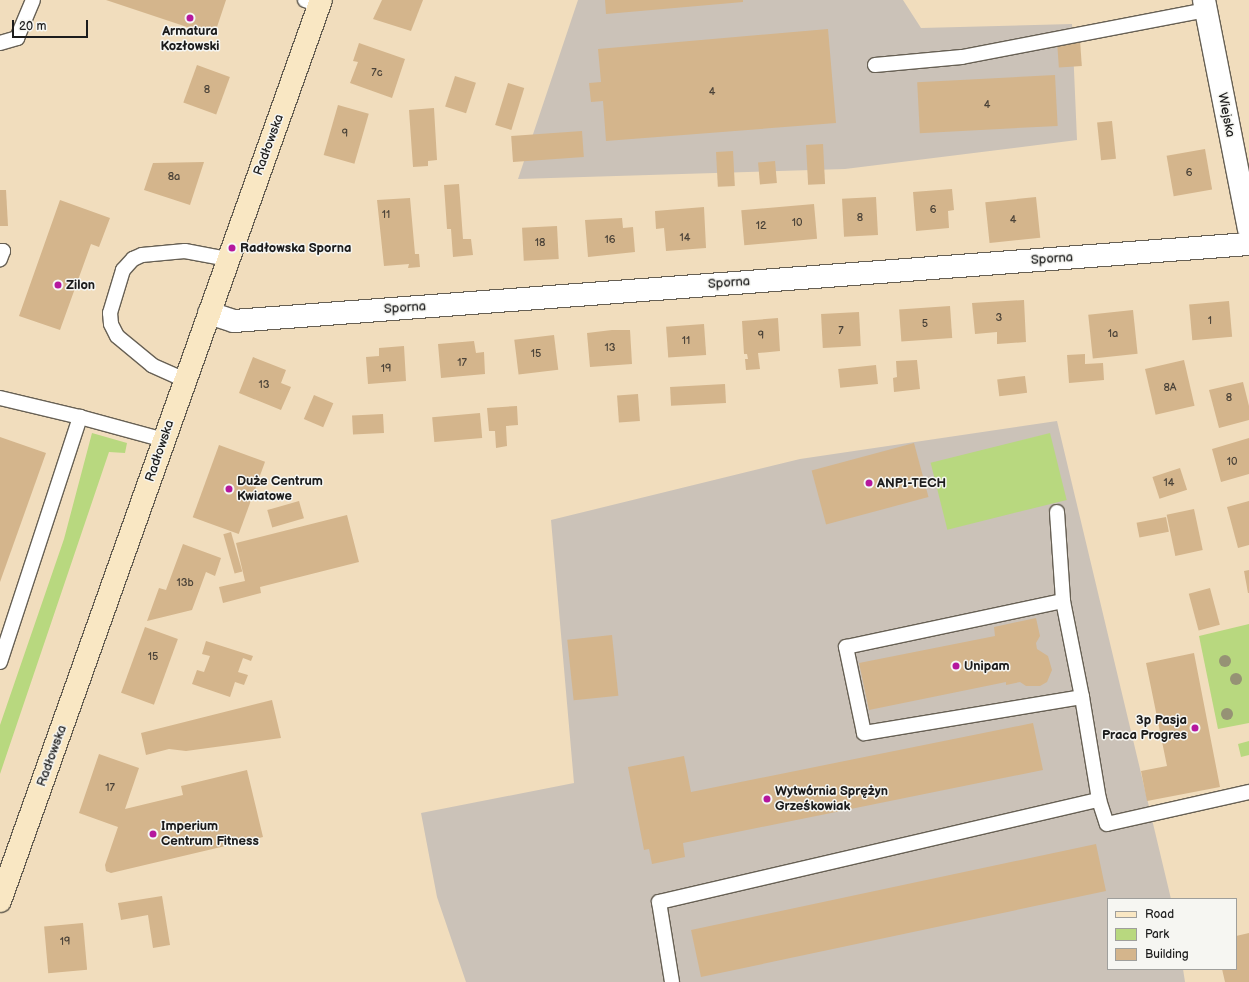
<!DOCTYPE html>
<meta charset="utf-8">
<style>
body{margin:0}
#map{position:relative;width:1249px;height:982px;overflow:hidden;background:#f1ddbd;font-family:"Balsamiq Sans",sans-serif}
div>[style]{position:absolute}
.industrial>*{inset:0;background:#cbc2b8}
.green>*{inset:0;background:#b8d87f;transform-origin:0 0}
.building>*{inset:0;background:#d4b58c;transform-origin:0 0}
.roads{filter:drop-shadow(1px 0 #676054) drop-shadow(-1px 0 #676054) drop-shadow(0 1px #676054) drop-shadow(0 -1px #676054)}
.lane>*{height:14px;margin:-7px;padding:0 7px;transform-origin:7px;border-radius:7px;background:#fff}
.street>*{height:22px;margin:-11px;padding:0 11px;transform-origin:11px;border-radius:11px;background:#fff}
.secondary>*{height:22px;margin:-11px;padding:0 11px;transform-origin:11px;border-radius:11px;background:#f9e7c3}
.trees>*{width:12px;height:12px;margin:-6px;border-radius:50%;background:#969275}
.dots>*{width:11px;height:11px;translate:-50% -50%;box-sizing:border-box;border:2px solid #f6f6f2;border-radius:50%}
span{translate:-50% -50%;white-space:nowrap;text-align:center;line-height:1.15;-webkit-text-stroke:3px #f6f6f2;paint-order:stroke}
.number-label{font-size:11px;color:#4a4238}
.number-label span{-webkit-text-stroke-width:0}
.poi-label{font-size:13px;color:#1c1c1c;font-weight:700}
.left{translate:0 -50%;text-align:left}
.right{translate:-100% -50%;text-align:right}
.street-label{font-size:13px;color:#1c1c1c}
.legend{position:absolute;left:1107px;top:898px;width:130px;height:72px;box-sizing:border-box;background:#f6f6f2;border:1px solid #9f9f9c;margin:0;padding:5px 7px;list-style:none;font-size:12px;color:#1c1c1c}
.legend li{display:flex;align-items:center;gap:8px;height:20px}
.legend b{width:20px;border:1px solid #9f9f9c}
.scale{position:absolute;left:12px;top:20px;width:76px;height:18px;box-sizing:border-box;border:2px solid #1c1c1c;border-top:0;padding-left:5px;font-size:12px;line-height:14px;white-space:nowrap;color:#1c1c1c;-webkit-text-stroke:3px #f6f6f2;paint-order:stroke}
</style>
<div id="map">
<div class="industrial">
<div style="clip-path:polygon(578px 0,903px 0,921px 28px,1072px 24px,1077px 140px,845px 169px,518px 179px)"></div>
<div style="clip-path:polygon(1057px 421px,1171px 899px,1108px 899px,1108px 969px,1183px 969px,1185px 982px,466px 982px,437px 897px,421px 813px,574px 783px,551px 520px,800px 459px)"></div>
</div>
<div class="green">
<div style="clip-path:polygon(92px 433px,127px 443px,125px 453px,109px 452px,0 774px,0 725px,64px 539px)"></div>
<div style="left:1050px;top:433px;width:69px;height:123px;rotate:76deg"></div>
<div style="clip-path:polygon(1249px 624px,1249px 723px,1218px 729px,1199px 636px)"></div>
<div style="clip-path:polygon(1249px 741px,1249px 755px,1241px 757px,1238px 744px)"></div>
</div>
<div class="building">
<div style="clip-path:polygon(106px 0,226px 0,214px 36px)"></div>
<div style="clip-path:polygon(382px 0,423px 0,411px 31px,373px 19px)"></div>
<div style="clip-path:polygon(605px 0,743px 0,743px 2px,606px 14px)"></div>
<div style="clip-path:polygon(828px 29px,836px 123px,606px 141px,603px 101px,591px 102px,589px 83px,601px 82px,598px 49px)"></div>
<div style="left:1080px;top:40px;width:26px;height:23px;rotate:86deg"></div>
<div style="clip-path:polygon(359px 43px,405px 59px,392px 98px,350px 83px,358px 62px,353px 61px)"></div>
<div style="left:197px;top:65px;width:35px;height:40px;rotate:20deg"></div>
<div style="left:1055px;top:75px;width:51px;height:138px;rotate:87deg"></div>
<div style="left:455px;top:76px;width:22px;height:32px;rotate:18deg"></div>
<div style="left:508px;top:83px;width:17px;height:44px;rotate:17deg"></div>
<div style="left:338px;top:105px;width:32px;height:52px;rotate:16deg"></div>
<div style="clip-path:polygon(434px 108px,437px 160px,428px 161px,428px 166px,413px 167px,409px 110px)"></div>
<div style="left:1112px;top:121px;width:38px;height:15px;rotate:84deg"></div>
<div style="left:582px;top:131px;width:26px;height:71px;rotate:86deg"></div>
<div style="left:823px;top:144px;width:40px;height:17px;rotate:87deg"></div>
<div style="left:1205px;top:149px;width:41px;height:39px;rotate:80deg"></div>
<div style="left:733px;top:151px;width:35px;height:17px;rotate:87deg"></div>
<div style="left:775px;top:161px;width:22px;height:17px;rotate:85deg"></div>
<div style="clip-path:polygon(204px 162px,190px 205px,144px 190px,153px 163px)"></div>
<div style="clip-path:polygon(459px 184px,463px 239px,471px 239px,473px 255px,453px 257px,451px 229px,447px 229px,444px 185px)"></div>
<div style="clip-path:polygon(952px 189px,954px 210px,948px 211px,949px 228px,916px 231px,913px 192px)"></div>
<div style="clip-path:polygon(0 190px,6px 190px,8px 226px,0 226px)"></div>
<div style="left:876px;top:197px;width:38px;height:34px;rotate:87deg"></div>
<div style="left:1036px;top:197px;width:41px;height:51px;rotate:84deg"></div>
<div style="clip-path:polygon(410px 198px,415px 254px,419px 254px,420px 267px,408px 268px,409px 264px,384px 266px,377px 200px)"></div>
<div style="clip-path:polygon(60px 200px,110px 218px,99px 247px,91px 244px,60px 330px,19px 316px)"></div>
<div style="left:814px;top:204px;width:35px;height:73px;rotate:85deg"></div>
<div style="clip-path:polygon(704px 207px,706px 248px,666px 251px,664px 228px,656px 229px,655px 211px)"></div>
<div style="clip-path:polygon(622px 218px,623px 228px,633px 227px,635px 252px,588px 257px,585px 220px)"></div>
<div style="left:557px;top:226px;width:33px;height:35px;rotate:87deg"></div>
<div style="clip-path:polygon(1024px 300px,1026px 342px,997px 344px,997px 332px,975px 334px,972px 303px)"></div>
<div style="left:1229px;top:301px;width:36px;height:40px;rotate:85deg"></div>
<div style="left:950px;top:306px;width:32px;height:51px;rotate:86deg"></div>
<div style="left:1133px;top:310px;width:44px;height:45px;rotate:84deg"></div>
<div style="left:859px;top:312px;width:34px;height:38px;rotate:87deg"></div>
<div style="clip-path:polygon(778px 318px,780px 351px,758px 353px,760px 369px,746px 370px,745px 359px,748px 359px,747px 354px,744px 354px,742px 321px)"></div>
<div style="left:704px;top:324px;width:31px;height:38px;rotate:86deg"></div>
<div style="clip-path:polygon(612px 330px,630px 330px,632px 364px,590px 367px,587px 333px)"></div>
<div style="left:554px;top:335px;width:35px;height:40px;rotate:83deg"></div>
<div style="clip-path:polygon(474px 341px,476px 353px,484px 352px,485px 374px,441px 378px,438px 344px)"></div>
<div style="clip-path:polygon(404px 346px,406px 381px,368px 384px,366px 357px,379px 356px,379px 348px)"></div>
<div style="clip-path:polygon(1085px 354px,1085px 364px,1103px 363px,1104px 380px,1069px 383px,1067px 355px)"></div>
<div style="clip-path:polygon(253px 357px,286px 370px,281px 383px,291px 387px,281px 410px,239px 393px)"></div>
<div style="clip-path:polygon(917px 360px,920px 389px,894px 392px,893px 378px,897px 377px,896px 361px)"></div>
<div style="left:1184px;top:360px;width:47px;height:40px;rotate:77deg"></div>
<div style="left:876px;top:365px;width:19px;height:38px;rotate:84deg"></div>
<div style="left:1025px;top:376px;width:17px;height:28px;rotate:83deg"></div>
<div style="clip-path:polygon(1243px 382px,1249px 406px,1249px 420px,1219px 428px,1209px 390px)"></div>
<div style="left:725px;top:384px;width:19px;height:55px;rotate:87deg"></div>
<div style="left:638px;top:394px;width:27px;height:21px;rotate:86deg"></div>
<div style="left:314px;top:395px;width:21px;height:26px;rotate:23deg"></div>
<div style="clip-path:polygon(517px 406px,518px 425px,506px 426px,507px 446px,496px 448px,495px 431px,489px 431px,487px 408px)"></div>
<div style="left:480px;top:413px;width:25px;height:48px;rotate:85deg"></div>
<div style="left:383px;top:414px;width:19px;height:31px;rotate:87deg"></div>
<div style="clip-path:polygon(0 437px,46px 453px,0 582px)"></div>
<div style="clip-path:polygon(1249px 438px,1249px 474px,1221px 482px,1212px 449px)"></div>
<div style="left:914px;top:443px;width:56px;height:106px;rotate:75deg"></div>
<div style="left:219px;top:445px;width:49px;height:77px;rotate:20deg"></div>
<div style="left:1180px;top:468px;width:23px;height:29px;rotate:72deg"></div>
<div style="left:299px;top:501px;width:18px;height:33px;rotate:74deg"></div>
<div style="clip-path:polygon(1249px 501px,1249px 545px,1238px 548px,1227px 507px)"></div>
<div style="left:1194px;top:509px;width:42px;height:28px;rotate:78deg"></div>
<div style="clip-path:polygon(347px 515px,359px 562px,260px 587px,261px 593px,223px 603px,219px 587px,245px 581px,236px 543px)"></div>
<div style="left:1166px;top:517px;width:15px;height:30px;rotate:79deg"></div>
<div style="left:231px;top:532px;width:41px;height:8px;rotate:74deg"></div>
<div style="clip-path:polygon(183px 544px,221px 558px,215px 576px,206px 572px,192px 610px,147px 621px,159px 588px,166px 590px)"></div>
<div style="clip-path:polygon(1249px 570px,1249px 593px,1248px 593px,1244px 571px)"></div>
<div style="left:1210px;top:588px;width:38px;height:22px;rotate:75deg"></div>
<div style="clip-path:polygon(1036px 618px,1040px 636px,1036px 643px,1037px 649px,1048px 656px,1052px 670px,1047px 682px,1040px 686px,1026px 686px,1020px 682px,1006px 685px,1006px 682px,869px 710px,859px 663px,995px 636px,994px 627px)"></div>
<div style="left:145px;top:627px;width:35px;height:70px;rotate:20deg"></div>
<div style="left:612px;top:635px;width:61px;height:45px;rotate:84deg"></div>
<div style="clip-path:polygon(206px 641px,253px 656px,251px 661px,243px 658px,238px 672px,248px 675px,244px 685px,235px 682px,230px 697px,192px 684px,197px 670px,204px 672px,210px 656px,202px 654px)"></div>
<div style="clip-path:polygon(1194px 653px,1220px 787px,1147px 801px,1141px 771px,1167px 766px,1146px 663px)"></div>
<div style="clip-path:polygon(272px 700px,281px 738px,186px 751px,169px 749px,146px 755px,141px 733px)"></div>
<div style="clip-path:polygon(1033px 723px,1043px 770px,683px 843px,685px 857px,652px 864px,649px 849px,644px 850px,628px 767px,684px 756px,691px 792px)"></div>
<div style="clip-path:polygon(99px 754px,139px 768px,125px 809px,183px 795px,181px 786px,247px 770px,263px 837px,111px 873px,106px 871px,105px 865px,118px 827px,79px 813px)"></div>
<div style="left:1096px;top:844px;width:48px;height:414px;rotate:78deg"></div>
<div style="clip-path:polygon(162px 896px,170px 945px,153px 948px,148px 915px,121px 920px,118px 903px)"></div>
<div style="left:83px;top:923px;width:47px;height:39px;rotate:85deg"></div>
<div style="clip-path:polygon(1249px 933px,1249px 982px,1225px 982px,1222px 969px,1236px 969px,1236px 936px)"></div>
</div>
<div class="roads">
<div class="lane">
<div style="left:305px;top:0;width:15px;rotate:20deg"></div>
<div style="left:0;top:43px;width:18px;rotate:-16deg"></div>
<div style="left:17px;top:38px;width:41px;rotate:-67.2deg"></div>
<div style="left:875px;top:65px;width:87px;rotate:-5.3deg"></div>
<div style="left:962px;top:57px;width:248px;rotate:-10.9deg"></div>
<div style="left:0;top:251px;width:3px"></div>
<div style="left:3px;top:251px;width:9px;rotate:111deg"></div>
<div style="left:185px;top:380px;width:36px;rotate:-156deg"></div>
<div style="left:152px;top:365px;width:45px;rotate:-140.4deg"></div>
<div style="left:117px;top:336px;width:13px;rotate:-117deg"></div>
<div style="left:111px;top:324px;width:11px;rotate:-95deg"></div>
<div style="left:110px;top:313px;width:45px;rotate:-73.2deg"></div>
<div style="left:123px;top:270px;width:15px;rotate:-48deg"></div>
<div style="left:133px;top:259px;width:10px;rotate:-24deg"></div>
<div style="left:142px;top:255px;width:43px;rotate:-5.3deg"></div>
<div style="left:185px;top:251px;width:44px;rotate:10.5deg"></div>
<div style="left:0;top:398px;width:82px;rotate:13.4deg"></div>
<div style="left:1057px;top:512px;width:89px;rotate:86.1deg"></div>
<div style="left:0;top:662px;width:258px;rotate:-71.9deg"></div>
<div style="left:80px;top:417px;width:87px;rotate:15.3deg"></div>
<div style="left:1082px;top:697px;width:221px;rotate:170.6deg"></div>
<div style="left:864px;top:733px;width:88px;rotate:-101.8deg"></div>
<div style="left:846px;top:647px;width:222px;rotate:-12deg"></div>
<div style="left:1063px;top:601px;width:98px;rotate:78.8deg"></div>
<div style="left:1082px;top:697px;width:104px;rotate:80.6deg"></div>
<div style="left:1099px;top:800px;width:25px;rotate:72deg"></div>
<div style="left:1107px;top:824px;width:146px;rotate:-12.7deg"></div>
<div style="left:672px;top:982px;width:81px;rotate:-99.2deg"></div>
<div style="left:659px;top:902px;width:452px;rotate:-13.1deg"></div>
</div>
<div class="street">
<div style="left:1204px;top:0;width:234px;rotate:78.9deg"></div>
<div style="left:209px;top:313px;width:26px;rotate:18deg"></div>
<div style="left:234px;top:321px;width:1018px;rotate:-4.34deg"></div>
</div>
<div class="secondary">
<div style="left:0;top:901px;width:956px;rotate:-70.39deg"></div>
</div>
</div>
<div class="trees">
<div style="left:1225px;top:661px"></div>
<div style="left:1236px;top:679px"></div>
<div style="left:1227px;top:714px"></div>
</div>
<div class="dots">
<div style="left:190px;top:18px;background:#b5179e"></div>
<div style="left:232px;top:248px;background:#b5179e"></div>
<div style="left:58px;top:285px;background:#b5179e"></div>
<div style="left:869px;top:483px;background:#b5179e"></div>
<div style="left:229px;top:489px;background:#b5179e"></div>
<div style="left:956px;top:666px;background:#b5179e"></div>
<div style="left:1195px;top:728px;background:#b5179e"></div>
<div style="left:767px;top:799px;background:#b5179e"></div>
<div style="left:153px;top:834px;background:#b5179e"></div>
</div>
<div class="number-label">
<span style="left:377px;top:73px">7c</span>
<span style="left:207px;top:90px">8</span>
<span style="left:712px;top:92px">4</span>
<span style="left:987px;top:105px">4</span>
<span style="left:345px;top:134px">9</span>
<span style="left:1189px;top:173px">6</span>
<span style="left:174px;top:177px">8a</span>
<span style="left:933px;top:210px">6</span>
<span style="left:386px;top:215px">11</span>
<span style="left:860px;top:218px">8</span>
<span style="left:1013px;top:220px">4</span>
<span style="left:797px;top:223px">10</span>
<span style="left:761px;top:226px">12</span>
<span style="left:685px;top:238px">14</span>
<span style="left:610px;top:240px">16</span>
<span style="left:540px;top:243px">18</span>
<span style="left:999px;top:318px">3</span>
<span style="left:1210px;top:321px">1</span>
<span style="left:925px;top:324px">5</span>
<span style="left:841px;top:331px">7</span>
<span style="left:1113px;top:334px">1a</span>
<span style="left:761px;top:336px">9</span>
<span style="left:686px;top:341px">11</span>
<span style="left:610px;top:348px">13</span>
<span style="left:536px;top:354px">15</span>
<span style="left:462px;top:363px">17</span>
<span style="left:386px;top:369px">19</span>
<span style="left:264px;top:385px">13</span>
<span style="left:1170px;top:388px">8A</span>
<span style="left:1229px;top:398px">8</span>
<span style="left:1232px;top:462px">10</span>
<span style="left:1169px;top:483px">14</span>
<span style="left:185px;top:583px">13b</span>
<span style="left:153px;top:657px">15</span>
<span style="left:110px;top:788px">17</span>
<span style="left:65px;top:942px">19</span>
</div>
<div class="poi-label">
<span style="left:190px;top:39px">Armatura<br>Kozłowski</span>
<span class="left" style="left:240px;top:248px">Radłowska Sporna</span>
<span class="left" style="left:66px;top:285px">Zilon</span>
<span class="left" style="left:237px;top:489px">Duże Centrum<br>Kwiatowe</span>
<span class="left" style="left:877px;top:483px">ANPI-TECH</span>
<span class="left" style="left:964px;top:666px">Unipam</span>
<span class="right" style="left:1187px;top:728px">3p Pasja<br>Praca Progres</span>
<span class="left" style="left:775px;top:799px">Wytwórnia Sprężyn<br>Grześkowiak</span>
<span class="left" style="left:161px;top:834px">Imperium<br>Centrum Fitness</span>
</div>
<div class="street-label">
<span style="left:1226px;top:115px;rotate:79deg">Wiejska</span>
<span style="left:269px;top:145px;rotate:-70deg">Radłowska</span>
<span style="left:1052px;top:259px;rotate:-4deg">Sporna</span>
<span style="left:729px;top:283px;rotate:-4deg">Sporna</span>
<span style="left:405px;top:308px;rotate:-4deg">Sporna</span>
<span style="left:160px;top:451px;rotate:-71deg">Radłowska</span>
<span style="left:52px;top:756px;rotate:-70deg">Radłowska</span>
</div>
<ul class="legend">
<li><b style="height:5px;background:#f9e7c3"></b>Road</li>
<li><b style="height:11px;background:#b8d87f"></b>Park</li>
<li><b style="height:11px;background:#d4b58c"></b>Building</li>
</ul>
<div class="scale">20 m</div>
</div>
